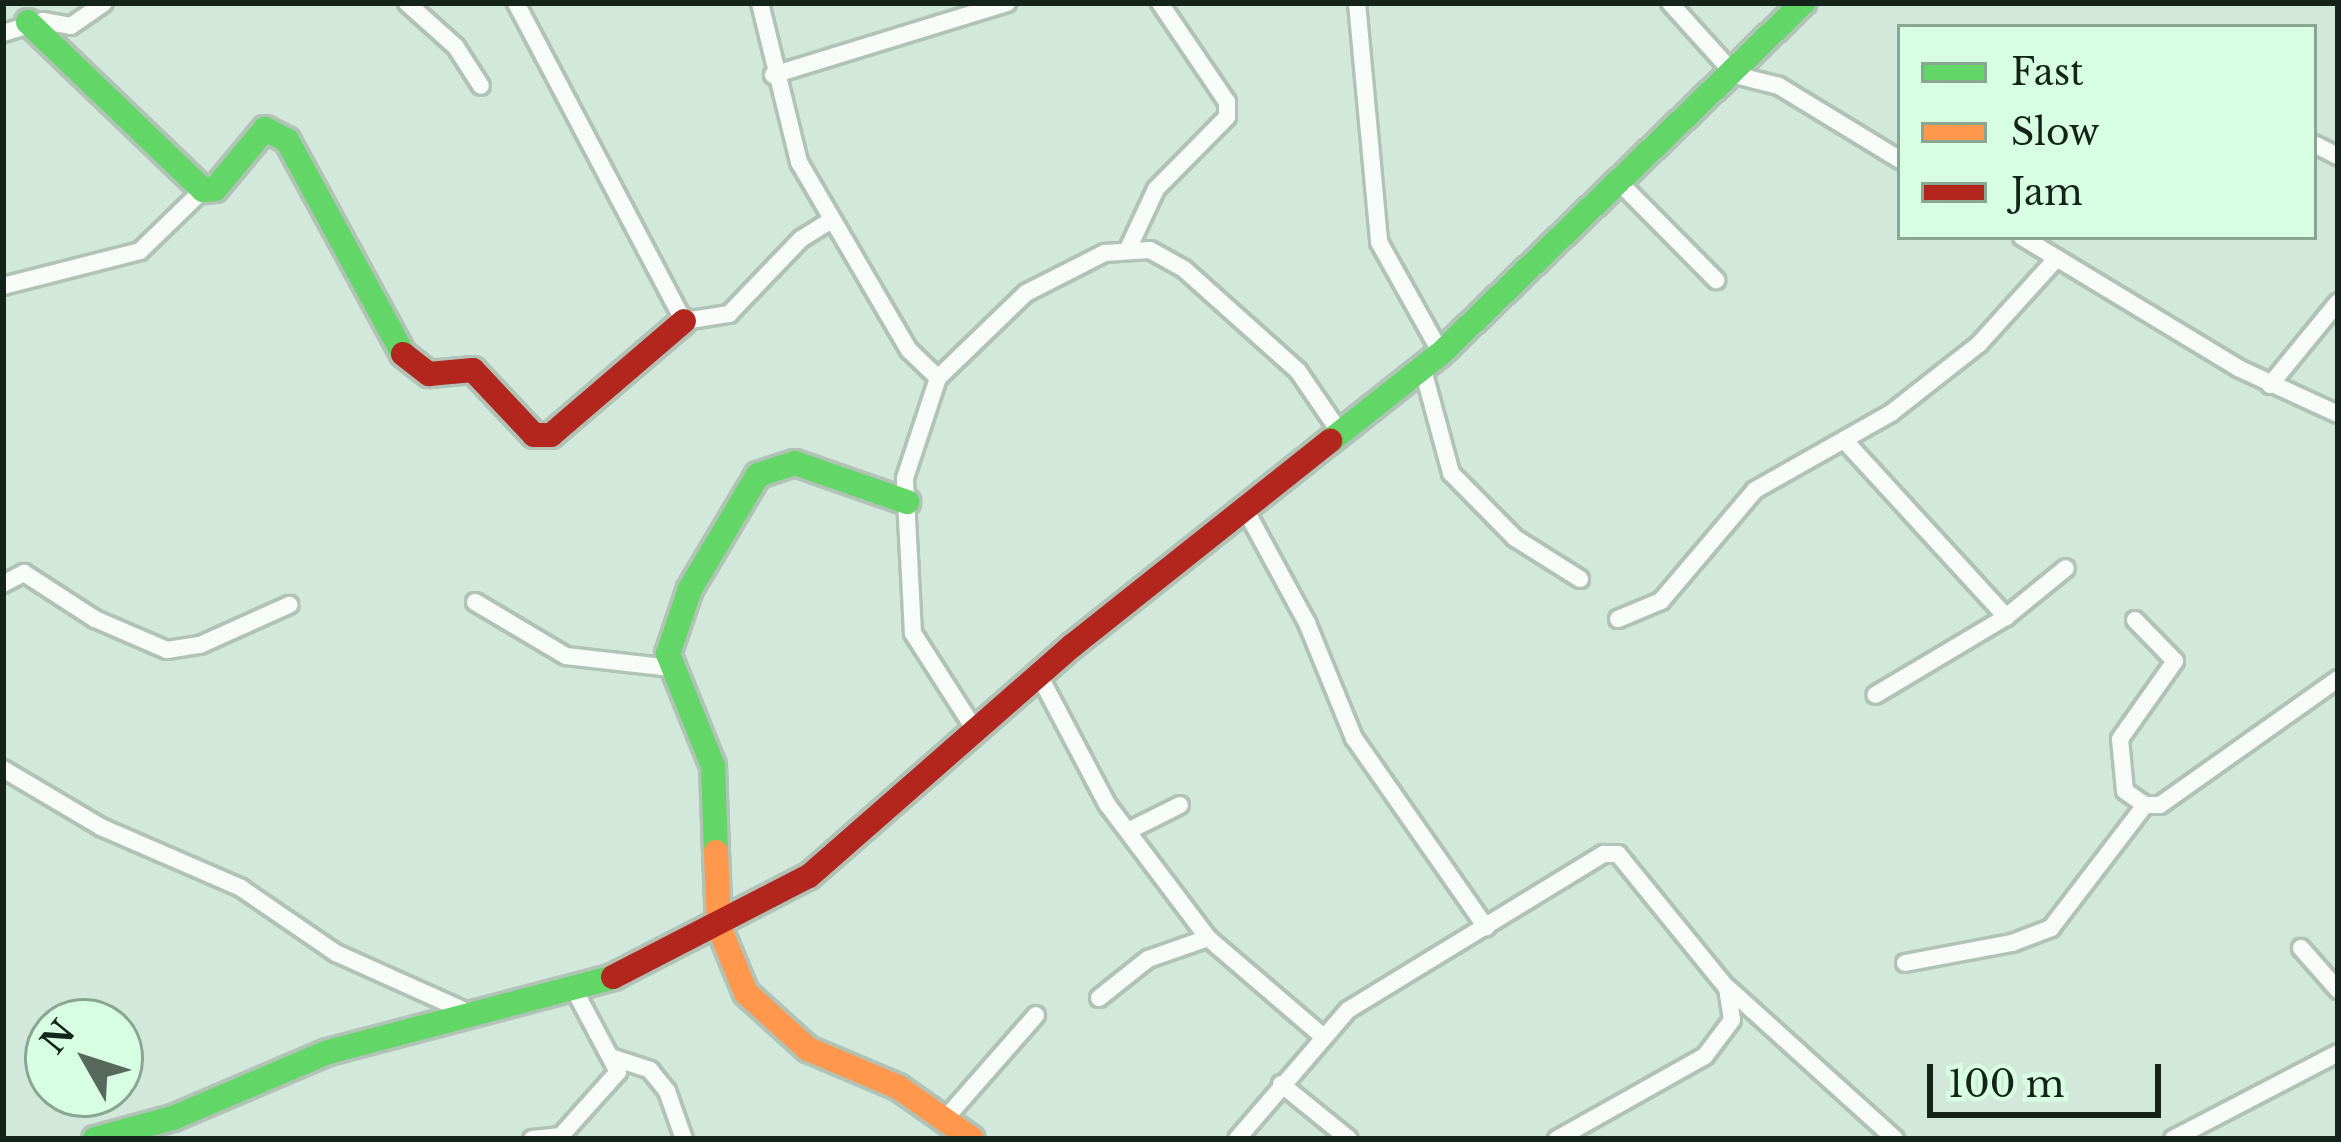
<!DOCTYPE html>
<style>
body{margin:0}
#map{position:relative;width:2341px;height:1142px;overflow:hidden;background:#d2e8da;font-family:"Libre Baskerville",serif}
div>[style]{position:absolute}
.roads{filter:drop-shadow(3px 0 #b1c2b6) drop-shadow(-3px 0 #b1c2b6) drop-shadow(0 3px #b1c2b6) drop-shadow(0 -3px #b1c2b6)}
.street>*{height:16px;margin:-8px;padding:0 8px;transform-origin:8px;border-radius:8px;background:#f8fcf9}
.fast>*{height:24px;margin:-12px;padding:0 12px;transform-origin:12px;border-radius:12px;background:#63d668}
.slow>*{height:24px;margin:-12px;padding:0 12px;transform-origin:12px;border-radius:12px;background:#ff974d}
.jam>*{height:24px;margin:-12px;padding:0 12px;transform-origin:12px;border-radius:12px;background:#b3261e}
span{translate:-50% -50%;white-space:nowrap;text-align:center;line-height:1.15;-webkit-text-stroke:9px #d7fde3;paint-order:stroke}
.frame{position:absolute;inset:0;border:6px solid #15241a;pointer-events:none}
.legend{position:absolute;left:1897px;top:24px;width:420px;height:216px;box-sizing:border-box;background:#d7fde3;border:3px solid #89a693;margin:0;padding:15px 21px;list-style:none;font-size:36px;color:#15241a}
.legend li{display:flex;align-items:center;gap:24px;height:60px}
.legend b{width:60px;border:3px solid #89a693}
.north{position:absolute;left:24px;top:998px;width:120px;height:120px;box-sizing:border-box;background:#d7fde3;border:3px solid #89a693;border-radius:50%;rotate:309deg;font-size:33px;font-weight:700;line-height:48px;text-align:center;color:#15241a}
.north::after{content:'';display:block;margin:auto;width:42px;height:54px;background:#57695d;clip-path:polygon(50% 0,100% 100%,50% 72%,0 100%)}
.scale{position:absolute;left:1927px;top:1064px;width:234px;height:54px;box-sizing:border-box;border:6px solid #15241a;border-top:0;padding-left:15px;font-size:36px;line-height:42px;white-space:nowrap;color:#15241a;-webkit-text-stroke:9px #d7fde3;paint-order:stroke}
</style>
<div id="map">
<div class="roads">
<div class="street">
<div style="left:407px;top:3px;width:66px;rotate:41.9deg"></div>
<div style="left:456px;top:47px;width:46px;rotate:57.3deg"></div>
<div style="left:516px;top:3px;width:360px;rotate:62.2deg"></div>
<div style="left:684px;top:321px;width:46px;rotate:-8.8deg"></div>
<div style="left:729px;top:314px;width:104px;rotate:-46.2deg"></div>
<div style="left:801px;top:239px;width:36px;rotate:-32deg"></div>
<div style="left:760px;top:3px;width:164px;rotate:76.2deg"></div>
<div style="left:799px;top:162px;width:218px;rotate:59.7deg"></div>
<div style="left:909px;top:350px;width:40px;rotate:44deg"></div>
<div style="left:1357px;top:3px;width:240px;rotate:84.7deg"></div>
<div style="left:1379px;top:242px;width:127px;rotate:60.8deg"></div>
<div style="left:1670px;top:3px;width:97px;rotate:47.9deg"></div>
<div style="left:1735px;top:75px;width:45px;rotate:14deg"></div>
<div style="left:1779px;top:86px;width:142px;rotate:31.4deg"></div>
<div style="left:3px;top:33px;width:42px;rotate:-16.7deg"></div>
<div style="left:43px;top:21px;width:28px;rotate:10deg"></div>
<div style="left:71px;top:26px;width:40px;rotate:-34.9deg"></div>
<div style="left:773px;top:75px;width:245px;rotate:-17.1deg"></div>
<div style="left:2314px;top:144px;width:27px;rotate:27deg"></div>
<div style="left:1622px;top:185px;width:134px;rotate:45.3deg"></div>
<div style="left:2022px;top:237px;width:253px;rotate:31.2deg"></div>
<div style="left:2238px;top:368px;width:110px;rotate:24.7deg"></div>
<div style="left:1129px;top:247px;width:64px;rotate:-65deg"></div>
<div style="left:1156px;top:189px;width:101px;rotate:-45.4deg"></div>
<div style="left:1227px;top:117px;width:15px;rotate:-90deg"></div>
<div style="left:1227px;top:102px;width:120px;rotate:-124.1deg"></div>
<div style="left:3px;top:286px;width:141px;rotate:-14.3deg"></div>
<div style="left:140px;top:251px;width:88px;rotate:-44.1deg"></div>
<div style="left:1422px;top:366px;width:111px;rotate:74.8deg"></div>
<div style="left:1451px;top:473px;width:91px;rotate:45.4deg"></div>
<div style="left:1515px;top:538px;width:77px;rotate:32.2deg"></div>
<div style="left:2270px;top:385px;width:107px;rotate:-50.7deg"></div>
<div style="left:1845px;top:441px;width:239px;rotate:47.5deg"></div>
<div style="left:2006px;top:617px;width:152px;rotate:149.2deg"></div>
<div style="left:1244px;top:507px;width:132px;rotate:61.5deg"></div>
<div style="left:1307px;top:623px;width:124px;rotate:67.8deg"></div>
<div style="left:1354px;top:738px;width:231px;rotate:55.1deg"></div>
<div style="left:3px;top:584px;width:24px;rotate:-28deg"></div>
<div style="left:24px;top:573px;width:85px;rotate:32.9deg"></div>
<div style="left:95px;top:619px;width:78px;rotate:23.3deg"></div>
<div style="left:167px;top:650px;width:33px;rotate:-9deg"></div>
<div style="left:200px;top:645px;width:98px;rotate:-24.2deg"></div>
<div style="left:475px;top:602px;width:106px;rotate:30.7deg"></div>
<div style="left:566px;top:656px;width:106px;rotate:6.5deg"></div>
<div style="left:2006px;top:617px;width:77px;rotate:-39.2deg"></div>
<div style="left:1618px;top:619px;width:47px;rotate:-22.7deg"></div>
<div style="left:1661px;top:601px;width:145px;rotate:-49.7deg"></div>
<div style="left:1755px;top:490px;width:156px;rotate:-29.5deg"></div>
<div style="left:1891px;top:413px;width:112px;rotate:-38.1deg"></div>
<div style="left:1979px;top:344px;width:116px;rotate:-47.8deg"></div>
<div style="left:2135px;top:620px;width:57px;rotate:45.7deg"></div>
<div style="left:2175px;top:661px;width:95px;rotate:125.2deg"></div>
<div style="left:2120px;top:739px;width:52px;rotate:84.5deg"></div>
<div style="left:2125px;top:791px;width:24px;rotate:35deg"></div>
<div style="left:2145px;top:805px;width:15px"></div>
<div style="left:2160px;top:805px;width:218px;rotate:-35.3deg"></div>
<div style="left:1039px;top:675px;width:146px;rotate:62.2deg"></div>
<div style="left:1107px;top:804px;width:168px;rotate:53deg"></div>
<div style="left:975px;top:730px;width:115px;rotate:-122.6deg"></div>
<div style="left:913px;top:633px;width:155px;rotate:-93deg"></div>
<div style="left:905px;top:478px;width:105px;rotate:-71.7deg"></div>
<div style="left:938px;top:378px;width:122px;rotate:-44deg"></div>
<div style="left:1026px;top:293px;width:89px;rotate:-26.9deg"></div>
<div style="left:1105px;top:253px;width:45px;rotate:-3.8deg"></div>
<div style="left:1150px;top:250px;width:39px;rotate:29deg"></div>
<div style="left:1184px;top:269px;width:153px;rotate:41.8deg"></div>
<div style="left:1298px;top:371px;width:73px;rotate:55.7deg"></div>
<div style="left:3px;top:769px;width:114px;rotate:30.6deg"></div>
<div style="left:101px;top:827px;width:153px;rotate:23.5deg"></div>
<div style="left:241px;top:888px;width:115px;rotate:34.4deg"></div>
<div style="left:336px;top:953px;width:149px;rotate:24.2deg"></div>
<div style="left:1128px;top:831px;width:58px;rotate:-26.6deg"></div>
<div style="left:2301px;top:948px;width:56px;rotate:48.6deg"></div>
<div style="left:1905px;top:963px;width:109px;rotate:-10.6deg"></div>
<div style="left:2012px;top:943px;width:42px;rotate:-21deg"></div>
<div style="left:2051px;top:928px;width:155px;rotate:-52.6deg"></div>
<div style="left:1728px;top:988px;width:225px;rotate:42.1deg"></div>
<div style="left:1099px;top:998px;width:63px;rotate:-38.5deg"></div>
<div style="left:1148px;top:959px;width:64px;rotate:-19.3deg"></div>
<div style="left:1208px;top:938px;width:149px;rotate:40.6deg"></div>
<div style="left:614px;top:1058px;width:38px;rotate:18deg"></div>
<div style="left:650px;top:1070px;width:27px;rotate:51deg"></div>
<div style="left:667px;top:1091px;width:51px;rotate:70.5deg"></div>
<div style="left:1281px;top:1084px;width:87px;rotate:39deg"></div>
<div style="left:945px;top:1119px;width:138px;rotate:-48.8deg"></div>
<div style="left:532px;top:1139px;width:27px;rotate:-6deg"></div>
<div style="left:558px;top:1139px;width:90px;rotate:-48.2deg"></div>
<div style="left:618px;top:1072px;width:92px;rotate:-118deg"></div>
<div style="left:1237px;top:1139px;width:170px;rotate:-49.3deg"></div>
<div style="left:1348px;top:1010px;width:300px;rotate:-31.4deg"></div>
<div style="left:1604px;top:854px;width:14px"></div>
<div style="left:1618px;top:854px;width:173px;rotate:50.9deg"></div>
<div style="left:1727px;top:988px;width:32px;rotate:81deg"></div>
<div style="left:1732px;top:1020px;width:45px;rotate:126.9deg"></div>
<div style="left:1705px;top:1056px;width:170px;rotate:150.7deg"></div>
<div style="left:2173px;top:1139px;width:186px;rotate:-27.5deg"></div>
</div>
<div class="fast">
<div style="left:28px;top:22px;width:243px;rotate:43.8deg"></div>
<div style="left:203px;top:190px;width:12px;rotate:-5deg"></div>
<div style="left:215px;top:189px;width:78px;rotate:-50.2deg"></div>
<div style="left:265px;top:129px;width:25px;rotate:27deg"></div>
<div style="left:287px;top:140px;width:243px;rotate:61.5deg"></div>
<div style="left:1330px;top:441px;width:142px;rotate:-38.4deg"></div>
<div style="left:1441px;top:353px;width:504px;rotate:-44.03deg"></div>
<div style="left:716px;top:852px;width:86px;rotate:-92deg"></div>
<div style="left:713px;top:766px;width:121px;rotate:-111.9deg"></div>
<div style="left:668px;top:654px;width:69px;rotate:-71.3deg"></div>
<div style="left:690px;top:589px;width:133px;rotate:-59.2deg"></div>
<div style="left:758px;top:475px;width:39px;rotate:-18deg"></div>
<div style="left:795px;top:463px;width:119px;rotate:19.2deg"></div>
<div style="left:95px;top:1139px;width:81px;rotate:-15.1deg"></div>
<div style="left:173px;top:1118px;width:168px;rotate:-23.1deg"></div>
<div style="left:328px;top:1052px;width:295px;rotate:-14.7deg"></div>
</div>
<div class="slow">
<div style="left:716px;top:852px;width:75px;rotate:87.7deg"></div>
<div style="left:719px;top:927px;width:71px;rotate:67.8deg"></div>
<div style="left:746px;top:993px;width:84px;rotate:42.1deg"></div>
<div style="left:808px;top:1049px;width:98px;rotate:22.9deg"></div>
<div style="left:898px;top:1087px;width:90px;rotate:35.1deg"></div>
</div>
<div class="jam">
<div style="left:403px;top:354px;width:33px;rotate:38deg"></div>
<div style="left:429px;top:374px;width:44px;rotate:-5.2deg"></div>
<div style="left:473px;top:370px;width:89px;rotate:46.8deg"></div>
<div style="left:534px;top:435px;width:17px"></div>
<div style="left:551px;top:435px;width:175px;rotate:-40.6deg"></div>
<div style="left:613px;top:977px;width:220px;rotate:-27.3deg"></div>
<div style="left:809px;top:876px;width:349px;rotate:-41.2deg"></div>
<div style="left:1072px;top:646px;width:330px;rotate:-38.5deg"></div>
</div>
</div>
<div class="frame"></div>
<ul class="legend">
<li><b style="height:15px;background:#63d668"></b>Fast</li>
<li><b style="height:15px;background:#ff974d"></b>Slow</li>
<li><b style="height:15px;background:#b3261e"></b>Jam</li>
</ul>
<div class="north">N</div>
<div class="scale">100 m</div>
</div>
